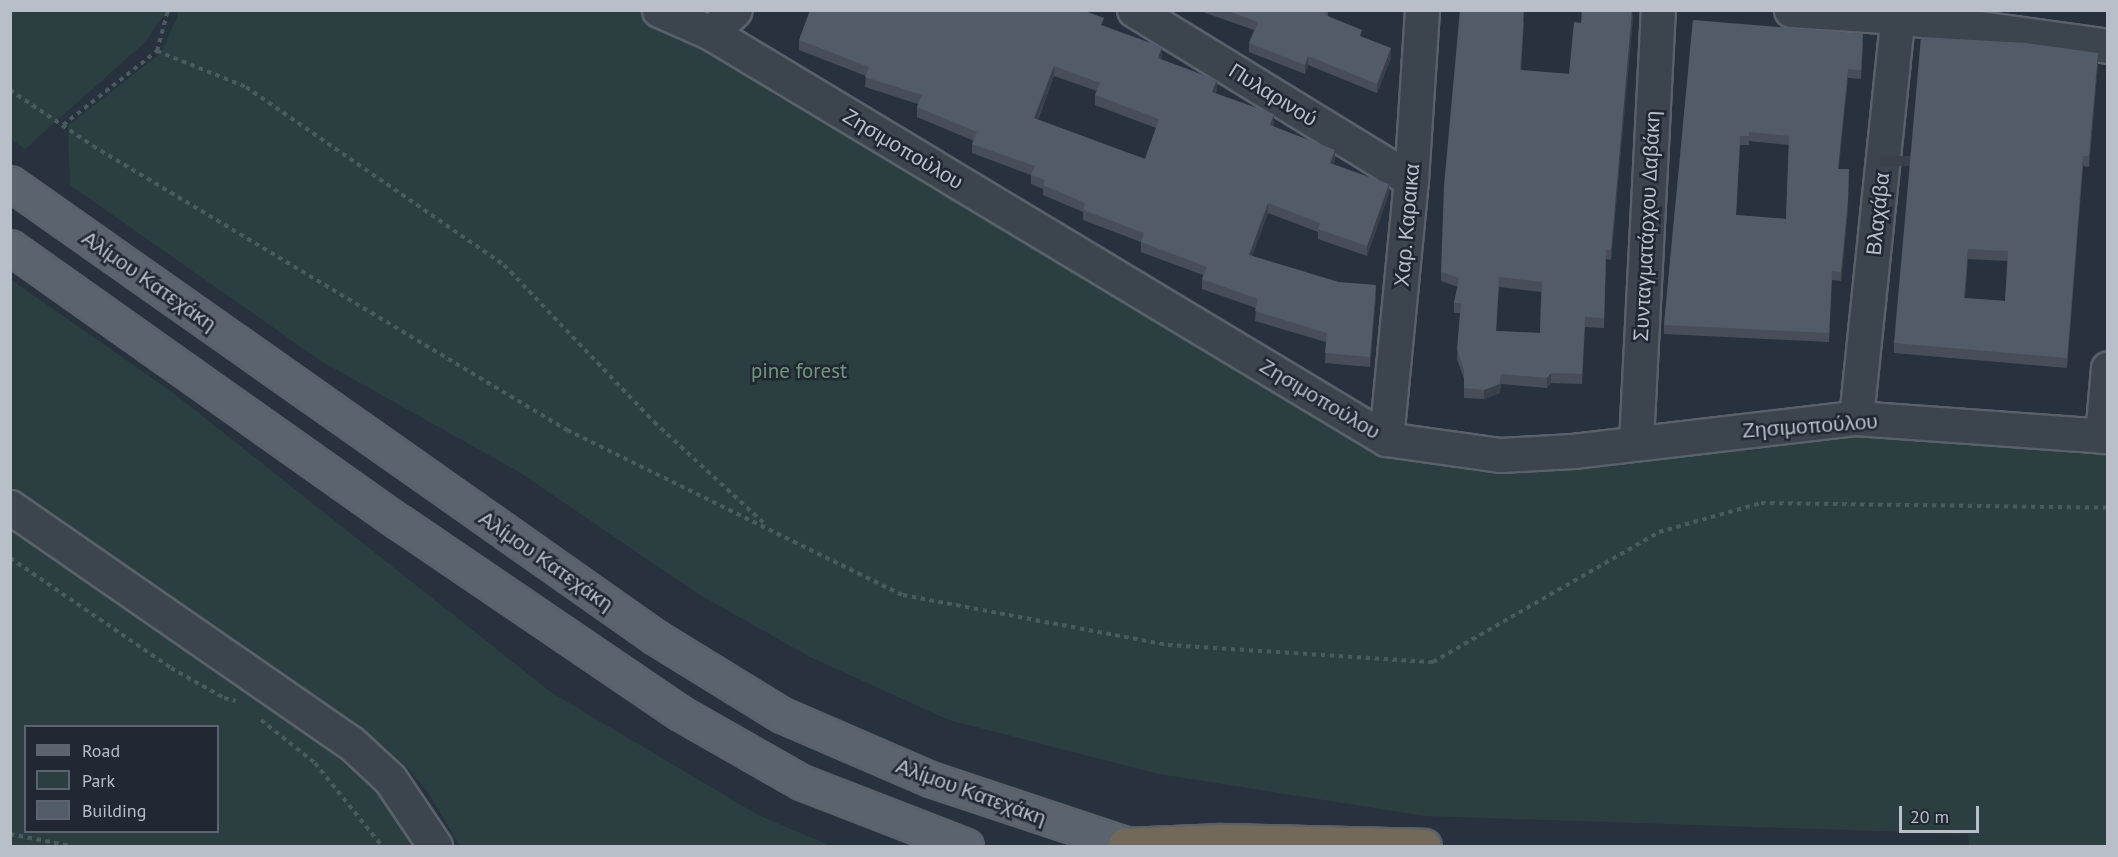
<!DOCTYPE html>
<meta charset="utf-8">
<style>
body{margin:0}
#map{position:relative;width:2118px;height:857px;overflow:hidden;background:#28323e;font-family:"PT Sans",sans-serif}
div>[style]{position:absolute}
.green>*{inset:0;background:#2b3f40}
.path>*{height:4px;margin-top:-2px;transform-origin:0;background:repeating-linear-gradient(90deg,#4a5b5e 0 4.5px,transparent 0 9px)}
.roads{filter:drop-shadow(2px 0 #5a616b) drop-shadow(-2px 0 #5a616b) drop-shadow(0 2px #5a616b) drop-shadow(0 -2px #5a616b)}
.minor>*{height:33px;margin:-16.5px;padding:0 16.5px;transform-origin:16.5px;border-radius:16.5px;background:#3c444e}
.major>*{height:33px;margin:-16.5px;padding:0 16.5px;transform-origin:16.5px;border-radius:16.5px;background:#5a636e}
.highway>*{height:33px;margin:-16.5px;padding:0 16.5px;transform-origin:16.5px;border-radius:16.5px;background:#73695a}
.wall>*{inset:0;background:#474e59}
.shaded-wall>*{inset:0;background:#394049;transform-origin:0 0}
.building>*{inset:0;background:#525b68}
span{translate:-50% -50%;white-space:nowrap;text-align:center;line-height:1.15;-webkit-text-stroke:5px #212833;paint-order:stroke}
.street-label{font-size:21px;color:#b8bfc8}
.park-label{font-size:21px;color:#72977a}
.frame{position:absolute;inset:0;border:12px solid #b8bfc8;pointer-events:none}
.legend{position:absolute;left:24px;top:725px;width:195px;height:108px;box-sizing:border-box;background:#212833;border:2px solid #5d646f;margin:0;padding:8px 10px;list-style:none;font-size:18px;color:#b8bfc8}
.legend li{display:flex;align-items:center;gap:12px;height:30px}
.legend b{width:30px;border:2px solid #5d646f}
.scale{position:absolute;left:1899px;top:806px;width:80px;height:27px;box-sizing:border-box;border:3px solid #b8bfc8;border-top:0;padding-left:8px;font-size:18px;line-height:21px;white-space:nowrap;color:#b8bfc8;-webkit-text-stroke:4px #212833;paint-order:stroke}
</style>
<div id="map">
<div class="green">
<div style="clip-path:polygon(11px 10px,163px 10px,165px 14px,144px 43px,25px 149px,11px 139px)"></div>
<div style="clip-path:polygon(176px 11px,658px 11px,713px 34px,776px 96px,928px 164px,1037px 252px,1208px 332px,1345px 414px,1498px 455px,1634px 442px,1749px 451px,1853px 434px,2107px 450px,2107px 846px,1969px 846px,1968px 834px,1425px 816px,1159px 774px,949px 720px,810px 657px,697px 593px,519px 472px,321px 361px,70px 185px,68px 126px,161px 53px,178px 15px)"></div>
<div style="clip-path:polygon(evenodd,10px 279px,172px 392px,552px 693px,758px 815px,831px 846px,460px 846px,427px 791px,405px 765px,362px 728px,314px 738px,377px 792px,416px 846px,11px 846px,10px 279px,26px 726px,218px 726px,218px 832px,26px 832px,26px 726px)"></div>
</div>
<div class="path">
<div style="left:157px;top:51px;width:96px;rotate:22deg"></div>
<div style="left:246px;top:87px;width:313px;rotate:34.6deg"></div>
<div style="left:504px;top:265px;width:217px;rotate:46.3deg"></div>
<div style="left:654px;top:422px;width:152px;rotate:42.6deg"></div>
<div style="left:10px;top:90px;width:100px;rotate:34deg"></div>
<div style="left:93px;top:146px;width:553px;rotate:30.93deg"></div>
<div style="left:567px;top:430px;width:374px;rotate:26.2deg"></div>
<div style="left:903px;top:595px;width:270px;rotate:10.7deg"></div>
<div style="left:1168px;top:645px;width:266px;rotate:3.7deg"></div>
<div style="left:1433px;top:662px;width:261px;rotate:-29.9deg"></div>
<div style="left:1659px;top:532px;width:106px;rotate:-15.9deg"></div>
<div style="left:1761px;top:503px;width:347px;rotate:0.8deg"></div>
<div style="left:63px;top:125px;width:120px;rotate:-38.2deg"></div>
<div style="left:157px;top:51px;width:42px;rotate:-75deg"></div>
<div style="left:10px;top:558px;width:195px;rotate:34.3deg"></div>
<div style="left:171px;top:668px;width:61px;rotate:29.5deg"></div>
<div style="left:224px;top:698px;width:12px;rotate:14deg"></div>
<div style="left:261px;top:720px;width:69px;rotate:38.5deg"></div>
<div style="left:315px;top:763px;width:107px;rotate:51.1deg"></div>
<div style="left:10px;top:834px;width:62px;rotate:11.1deg"></div>
</div>
<div class="roads">
<div class="minor">
<div style="left:659px;top:10px;width:57px;rotate:23.9deg"></div>
<div style="left:711px;top:33px;width:788px;rotate:31.03deg"></div>
<div style="left:1386px;top:439px;width:115px;rotate:8deg"></div>
<div style="left:1500px;top:455px;width:73px;rotate:-3.1deg"></div>
<div style="left:1573px;top:451px;width:285px;rotate:-6.7deg"></div>
<div style="left:1856px;top:418px;width:253px;rotate:4.1deg"></div>
<div style="left:1134px;top:10px;width:325px;rotate:31.5deg"></div>
<div style="left:1791px;top:10px;width:109px;rotate:3.7deg"></div>
<div style="left:1900px;top:17px;width:210px;rotate:7.9deg"></div>
<div style="left:711px;top:33px;width:33px;rotate:-44deg"></div>
<div style="left:1856px;top:418px;width:410px;rotate:-84.1deg"></div>
<div style="left:2102px;top:436px;width:68px;rotate:-85deg"></div>
<div style="left:1386px;top:439px;width:260px;rotate:-84.5deg"></div>
<div style="left:1411px;top:180px;width:170px;rotate:-86.3deg"></div>
<div style="left:1636px;top:442px;width:433px;rotate:-87.1deg"></div>
<div style="left:10px;top:507px;width:413px;rotate:34.7deg"></div>
<div style="left:350px;top:742px;width:54px;rotate:42.8deg"></div>
<div style="left:390px;top:779px;width:81px;rotate:56.1deg"></div>
</div>
<div class="major">
<div style="left:10px;top:183px;width:789px;rotate:35.14deg"></div>
<div style="left:655px;top:637px;width:149px;rotate:31.6deg"></div>
<div style="left:782px;top:715px;width:161px;rotate:23.4deg"></div>
<div style="left:930px;top:779px;width:212px;rotate:18.4deg"></div>
<div style="left:10px;top:247px;width:476px;rotate:35.3deg"></div>
<div style="left:399px;top:522px;width:340px;rotate:34.2deg"></div>
<div style="left:680px;top:713px;width:139px;rotate:29.7deg"></div>
<div style="left:801px;top:782px;width:177px;rotate:21.2deg"></div>
</div>
<div class="highway">
<div style="left:1125px;top:845px;width:96px;rotate:-2.4deg"></div>
<div style="left:1221px;top:841px;width:203px;rotate:1.4deg"></div>
</div>
</div>
<div class="wall">
<div style="clip-path:polygon(1197px 10px,1328px 10px,1328px 16px,1362px 37px,1391px 58px,1377px 93px,1308px 65px,1305px 74px,1249px 52px,1249px 43px,1254px 30px)"></div>
<div style="clip-path:polygon(evenodd,1633px 17px,1611px 260px,1606px 259px,1604px 328px,1585px 327px,1582px 384px,1551px 383px,1547px 388px,1501px 384px,1500px 393px,1484px 399px,1464px 398px,1464px 379px,1457px 359px,1460px 313px,1454px 313px,1454px 303px,1458px 287px,1441px 281px,1441px 272px,1524px 20px,1521px 70px,1569px 74px,1581px 23px,1633px 17px,1499px 287px,1541px 292px,1540px 333px,1496px 331px,1499px 287px)"></div>
<div style="clip-path:polygon(evenodd,1693px 20px,1863px 43px,1861px 79px,1848px 78px,1838px 169px,1848px 209px,1841px 281px,1832px 280px,1829px 342px,1664px 334px,1664px 325px,1693px 20px,1749px 141px,1789px 145px,1786px 219px,1736px 215px,1740px 145px,1749px 145px,1749px 141px)"></div>
<div style="clip-path:polygon(evenodd,1104px 26px,1162px 57px,1161px 59px,1217px 90px,1215px 94px,1274px 124px,1273px 126px,1335px 160px,1333px 164px,1389px 193px,1367px 256px,1318px 239px,1318px 232px,1268px 213px,1252px 256px,1376px 295px,1370px 367px,1325px 363px,1326px 342px,1255px 321px,1256px 308px,1202px 289px,1202px 279px,1203px 275px,1141px 252px,1141px 242px,1083px 220px,1083px 212px,1043px 195px,1043px 189px,1031px 184px,1031px 175px,972px 153px,972px 144px,974px 141px,917px 117px,917px 107px,918px 104px,865px 87px,866px 76px,799px 50px,799px 40px,1104px 26px,1054px 76px,1097px 91px,1095px 95px,1095px 105px,1156px 128px,1145px 159px,1038px 120px,1054px 76px)"></div>
<div style="clip-path:polygon(evenodd,2098px 63px,2089px 167px,2083px 166px,2067px 368px,1894px 353px,1894px 343px,2098px 63px,1968px 259px,2008px 261px,2005px 301px,1965px 298px,1968px 259px)"></div>
</div>
<div class="shaded-wall">
<div style="clip-path:polygon(1632px 10px,1633px 17px,1611px 260px,1611px 250px)"></div>
<div style="clip-path:polygon(1162px 47px,1162px 57px,1158px 68px,1158px 58px)"></div>
<div style="clip-path:polygon(1391px 48px,1391px 58px,1377px 93px,1377px 84px)"></div>
<div style="clip-path:polygon(2098px 53px,2098px 63px,2089px 167px,2089px 156px)"></div>
<div style="clip-path:polygon(1308px 56px,1308px 65px,1305px 74px,1305px 65px)"></div>
<div style="clip-path:polygon(1054px 66px,1054px 76px,1034px 128px,1034px 118px)"></div>
<div style="clip-path:polygon(1848px 69px,1848px 78px,1838px 178px,1838px 169px)"></div>
<div style="clip-path:polygon(1217px 80px,1217px 90px,1212px 102px,1212px 92px)"></div>
<div style="clip-path:polygon(1274px 114px,1274px 124px,1270px 135px,1270px 125px)"></div>
<div style="clip-path:polygon(1335px 150px,1335px 160px,1330px 173px,1330px 163px)"></div>
<div style="left:2083px;top:156px;width:10px;height:203px;rotate:90deg"></div>
<div style="clip-path:polygon(1849px 169px,1848px 209px,1841px 281px,1841px 272px)"></div>
<div style="clip-path:polygon(1389px 184px,1389px 193px,1367px 256px,1367px 246px)"></div>
<div style="clip-path:polygon(1268px 203px,1268px 213px,1249px 265px,1249px 255px)"></div>
<div style="clip-path:polygon(1968px 249px,1968px 259px,1964px 308px,1964px 298px)"></div>
<div style="clip-path:polygon(1376px 285px,1376px 295px,1370px 367px,1370px 357px)"></div>
<div style="clip-path:polygon(1551px 373px,1551px 383px,1547px 388px,1547px 378px)"></div>
<div style="clip-path:polygon(1501px 374px,1500px 393px,1484px 399px,1484px 390px)"></div>
</div>
<div class="building">
<div style="clip-path:polygon(evenodd,810px 10px,1082px 10px,1104px 18px,1101px 25px,1162px 47px,1158px 58px,1217px 80px,1212px 92px,1274px 114px,1270px 125px,1335px 150px,1330px 163px,1389px 184px,1367px 246px,1318px 229px,1320px 223px,1268px 203px,1249px 255px,1339px 282px,1376px 285px,1370px 357px,1325px 353px,1327px 333px,1255px 311px,1258px 299px,1202px 279px,1207px 267px,1141px 242px,1144px 233px,1083px 210px,1085px 203px,1043px 185px,1045px 180px,1031px 175px,1035px 166px,972px 144px,977px 132px,917px 107px,922px 95px,865px 77px,869px 67px,799px 40px,810px 10px,1054px 66px,1100px 83px,1095px 95px,1159px 119px,1145px 159px,1034px 118px,1054px 66px)"></div>
<div style="clip-path:polygon(1225px 10px,1327px 10px,1325px 15px,1362px 30px,1360px 36px,1391px 48px,1377px 84px,1308px 56px,1305px 65px,1249px 43px,1258px 22px)"></div>
<div style="clip-path:polygon(evenodd,1460px 10px,1524px 10px,1520px 70px,1569px 74px,1574px 22px,1581px 23px,1582px 10px,1632px 10px,1611px 250px,1606px 250px,1604px 318px,1585px 317px,1582px 374px,1551px 373px,1547px 378px,1501px 374px,1500px 384px,1484px 390px,1464px 388px,1464px 370px,1457px 349px,1461px 303px,1454px 303px,1459px 278px,1441px 272px,1444px 186px,1460px 10px,1499px 277px,1542px 282px,1540px 333px,1496px 331px,1499px 277px)"></div>
<div style="clip-path:polygon(evenodd,1693px 20px,1863px 34px,1861px 70px,1848px 69px,1838px 169px,1849px 169px,1848px 200px,1841px 272px,1832px 271px,1829px 333px,1664px 325px,1693px 20px,1749px 132px,1789px 136px,1786px 219px,1736px 215px,1740px 136px,1749px 136px,1749px 132px)"></div>
<div style="clip-path:polygon(evenodd,1921px 37px,2026px 43px,2098px 53px,2089px 156px,2083px 156px,2067px 358px,1894px 343px,1921px 37px,1968px 249px,2008px 251px,2005px 301px,1964px 298px,1968px 249px)"></div>
</div>
<div class="street-label">
<span style="left:1273px;top:95px;rotate:32deg">Πυλαρινού</span>
<span style="left:903px;top:149px;rotate:31deg">Ζησιμοπούλου</span>
<span style="left:1878px;top:214px;rotate:-84deg">Βλαχάβα</span>
<span style="left:1407px;top:225px;rotate:-85deg">Χαρ. Καραικα</span>
<span style="left:1647px;top:226px;rotate:-87deg">Συνταγματάρχου Δαβάκη</span>
<span style="left:149px;top:281px;rotate:35deg">Αλίμου Κατεχάκη</span>
<span style="left:1320px;top:399px;rotate:31deg">Ζησιμοπούλου</span>
<span style="left:1810px;top:426px;rotate:-4deg">Ζησιμοπούλου</span>
<span style="left:546px;top:561px;rotate:35deg">Αλίμου Κατεχάκη</span>
<span style="left:971px;top:792px;rotate:20deg">Αλίμου Κατεχάκη</span>
</div>
<div class="park-label">
<span style="left:799px;top:371px">pine forest</span>
</div>
<div class="frame"></div>
<ul class="legend">
<li><b style="height:8px;background:#5a636e"></b>Road</li>
<li><b style="height:16px;background:#2b3f40"></b>Park</li>
<li><b style="height:16px;background:#525b68"></b>Building</li>
</ul>
<div class="scale">20 m</div>
</div>
